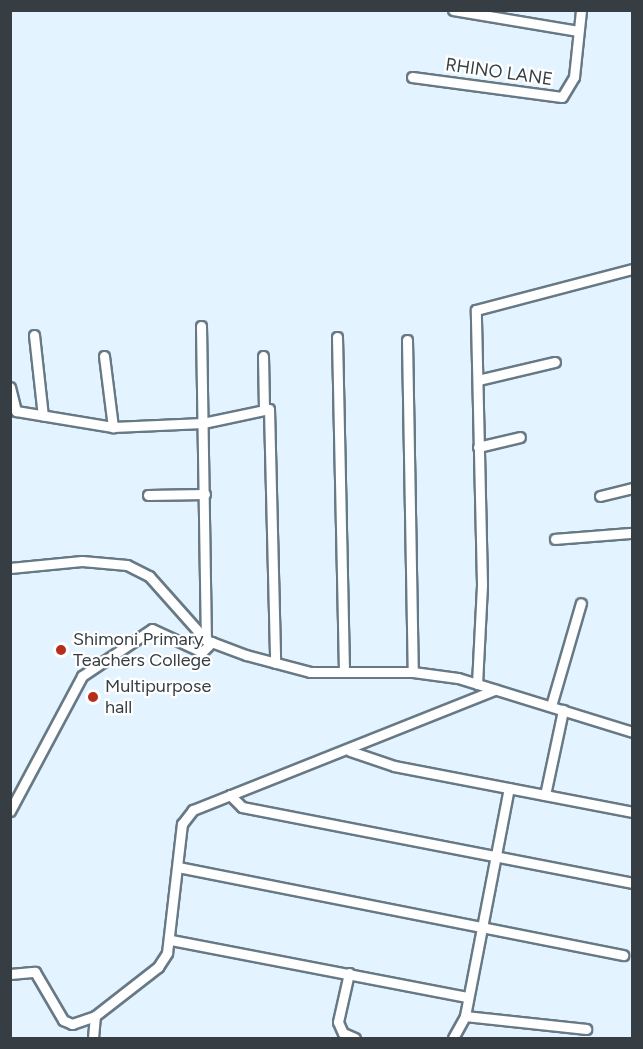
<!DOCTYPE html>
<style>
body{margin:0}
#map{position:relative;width:643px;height:1049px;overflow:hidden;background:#e3f3ff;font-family:Figtree,sans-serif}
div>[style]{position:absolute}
.roads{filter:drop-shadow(2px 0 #677985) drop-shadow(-2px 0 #677985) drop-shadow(0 2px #677985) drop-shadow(0 -2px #677985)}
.minor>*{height:9px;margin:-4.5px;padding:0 4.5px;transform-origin:4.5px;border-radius:4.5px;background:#fff}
.dots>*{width:16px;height:16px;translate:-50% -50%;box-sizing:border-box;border:3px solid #fff;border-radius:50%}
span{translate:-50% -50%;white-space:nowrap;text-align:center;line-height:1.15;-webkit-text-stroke:4.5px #fff;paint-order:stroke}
.street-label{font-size:18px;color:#363e43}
.poi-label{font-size:18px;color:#363e43}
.left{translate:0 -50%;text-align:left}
.frame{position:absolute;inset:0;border:12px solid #363e43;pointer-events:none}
</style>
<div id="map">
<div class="roads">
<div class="minor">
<div style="left:453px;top:10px;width:127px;rotate:9.5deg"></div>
<div style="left:412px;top:77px;width:151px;rotate:7.6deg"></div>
<div style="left:562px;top:97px;width:23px;rotate:-59deg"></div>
<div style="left:574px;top:77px;width:67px;rotate:-84deg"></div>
<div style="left:201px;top:326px;width:314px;rotate:89.1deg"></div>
<div style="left:34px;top:335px;width:81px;rotate:83.7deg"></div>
<div style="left:337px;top:337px;width:335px;rotate:88.8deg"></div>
<div style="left:407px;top:340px;width:332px;rotate:89deg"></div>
<div style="left:104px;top:356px;width:72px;rotate:82.8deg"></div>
<div style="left:263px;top:356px;width:51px;rotate:88.9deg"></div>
<div style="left:478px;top:380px;width:79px;rotate:-13.2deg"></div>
<div style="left:10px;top:387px;width:25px;rotate:76deg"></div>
<div style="left:16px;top:411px;width:98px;rotate:9.4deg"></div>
<div style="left:113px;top:427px;width:90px;rotate:-2.5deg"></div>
<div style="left:203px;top:423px;width:67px;rotate:-12deg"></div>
<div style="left:269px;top:409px;width:254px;rotate:88.6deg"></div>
<div style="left:478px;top:447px;width:43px;rotate:-13.4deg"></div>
<div style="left:148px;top:495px;width:57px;rotate:-1deg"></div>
<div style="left:600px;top:496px;width:33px;rotate:-14deg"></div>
<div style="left:555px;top:539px;width:77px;rotate:-4.5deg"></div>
<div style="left:10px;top:568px;width:72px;rotate:-5.6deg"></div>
<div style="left:82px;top:561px;width:45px;rotate:5.1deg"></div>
<div style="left:127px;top:565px;width:25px;rotate:27deg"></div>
<div style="left:149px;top:576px;width:86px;rotate:48.3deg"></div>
<div style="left:206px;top:640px;width:43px;rotate:20.6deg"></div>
<div style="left:246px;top:655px;width:66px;rotate:14.9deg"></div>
<div style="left:310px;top:672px;width:103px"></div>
<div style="left:413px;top:672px;width:45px;rotate:7.6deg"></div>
<div style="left:458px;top:678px;width:182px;rotate:17.2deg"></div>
<div style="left:477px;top:684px;width:100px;rotate:-87.1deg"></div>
<div style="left:482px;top:584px;width:274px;rotate:-91.3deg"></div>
<div style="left:476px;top:310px;width:161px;rotate:-14.7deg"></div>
<div style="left:551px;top:706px;width:107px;rotate:-73.8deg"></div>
<div style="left:350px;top:751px;width:46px;rotate:18.8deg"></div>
<div style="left:394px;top:766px;width:242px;rotate:10.9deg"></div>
<div style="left:230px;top:795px;width:17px;rotate:45deg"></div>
<div style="left:242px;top:807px;width:397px;rotate:11deg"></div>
<div style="left:545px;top:795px;width:87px;rotate:-78deg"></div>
<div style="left:10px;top:811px;width:153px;rotate:-61.9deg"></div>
<div style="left:82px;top:676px;width:84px;rotate:-33.9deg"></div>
<div style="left:152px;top:629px;width:55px;rotate:24.7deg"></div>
<div style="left:202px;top:652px;width:14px;rotate:-45deg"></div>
<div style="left:178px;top:867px;width:454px;rotate:11.2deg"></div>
<div style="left:171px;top:940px;width:300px;rotate:10.9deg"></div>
<div style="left:349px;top:973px;width:50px;rotate:102.7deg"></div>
<div style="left:338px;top:1022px;width:12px;rotate:66deg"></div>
<div style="left:343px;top:1033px;width:13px;rotate:23deg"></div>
<div style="left:10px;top:974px;width:25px;rotate:-5deg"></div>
<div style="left:35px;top:972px;width:56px;rotate:59.7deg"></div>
<div style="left:63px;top:1020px;width:10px;rotate:24deg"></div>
<div style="left:72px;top:1024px;width:24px;rotate:-19deg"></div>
<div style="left:465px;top:1016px;width:122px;rotate:6.1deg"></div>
<div style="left:93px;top:1038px;width:22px;rotate:-85deg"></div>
<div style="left:95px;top:1016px;width:80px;rotate:-37.9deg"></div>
<div style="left:158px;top:967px;width:17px;rotate:-57deg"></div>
<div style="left:167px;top:953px;width:130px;rotate:-83.4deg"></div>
<div style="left:182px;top:824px;width:18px;rotate:-52deg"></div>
<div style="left:193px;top:810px;width:325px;rotate:-21.7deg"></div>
<div style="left:453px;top:1038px;width:25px;rotate:-61deg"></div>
<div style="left:465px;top:1016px;width:232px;rotate:-79.1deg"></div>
</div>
</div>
<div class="dots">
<div style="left:61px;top:650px;background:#b82c1a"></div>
<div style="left:93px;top:697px;background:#b82c1a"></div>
</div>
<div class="street-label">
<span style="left:499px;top:72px;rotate:8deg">RHINO LANE</span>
</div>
<div class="poi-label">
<span class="left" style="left:73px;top:650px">Shimoni Primary<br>Teachers College</span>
<span class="left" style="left:105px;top:697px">Multipurpose<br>hall</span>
</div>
<div class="frame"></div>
</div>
